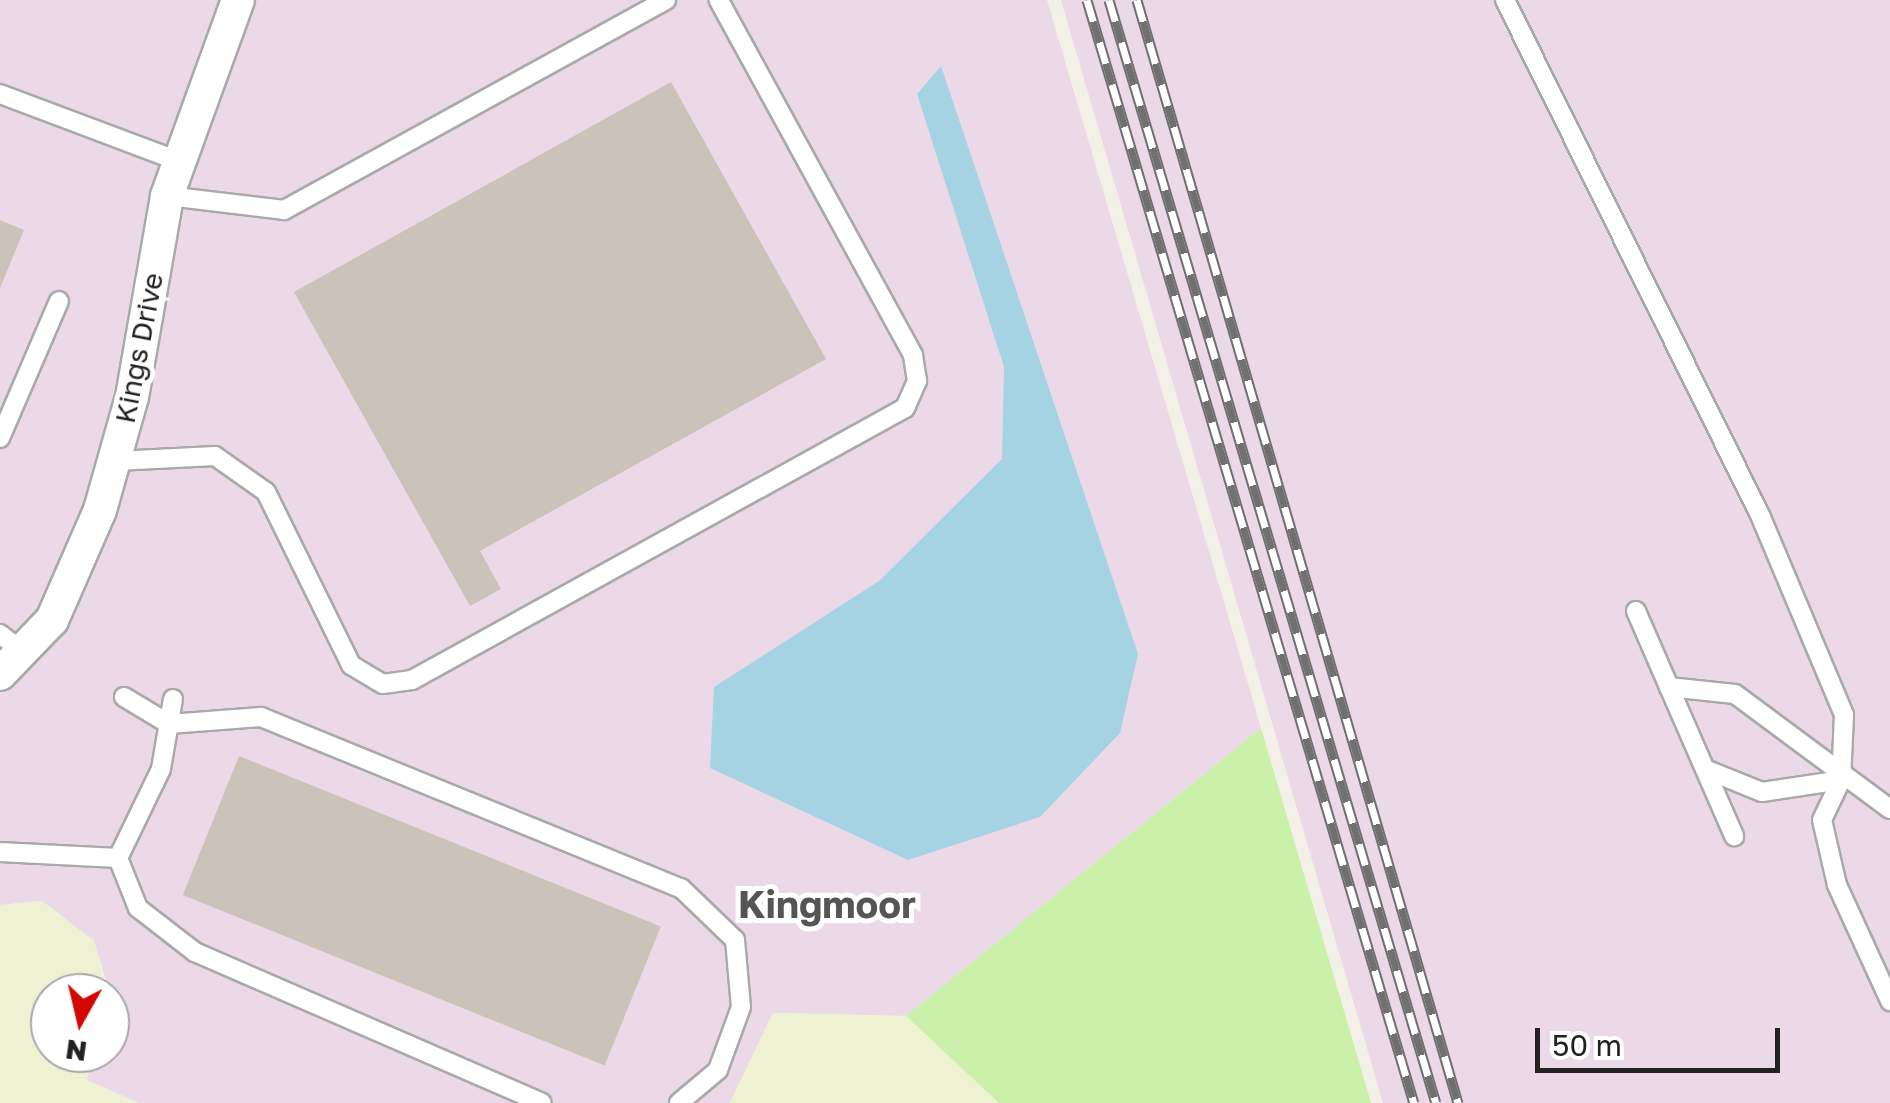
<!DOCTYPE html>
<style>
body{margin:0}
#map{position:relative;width:1890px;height:1103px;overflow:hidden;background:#f3f0e8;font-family:"Golos Text",sans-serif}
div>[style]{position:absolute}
.industrial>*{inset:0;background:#ecd9e8}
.farmland>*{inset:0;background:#eff2d2}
.grass>*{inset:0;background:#caf0aa}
.water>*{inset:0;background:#a5d3e4}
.building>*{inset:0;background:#cbc2ba;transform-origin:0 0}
.roads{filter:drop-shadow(2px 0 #a9a9a9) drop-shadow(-2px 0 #a9a9a9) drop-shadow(0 2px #a9a9a9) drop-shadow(0 -2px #a9a9a9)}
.lane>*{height:18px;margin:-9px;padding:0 9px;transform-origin:9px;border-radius:9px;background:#fff}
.street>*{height:32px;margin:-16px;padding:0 16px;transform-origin:16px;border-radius:16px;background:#fff}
.rail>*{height:11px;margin-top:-5.5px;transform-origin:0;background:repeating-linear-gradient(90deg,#fff 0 22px,#707070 0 44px);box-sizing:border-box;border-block:2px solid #707070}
span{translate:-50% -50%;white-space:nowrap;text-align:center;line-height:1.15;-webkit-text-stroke:10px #fff;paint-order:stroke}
.street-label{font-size:28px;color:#222}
.district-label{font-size:38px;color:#555;font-weight:700}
.north{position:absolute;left:30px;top:973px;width:100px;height:100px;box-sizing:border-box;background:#fff;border:2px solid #a7a7a7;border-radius:50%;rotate:188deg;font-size:28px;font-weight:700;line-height:40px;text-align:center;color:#222}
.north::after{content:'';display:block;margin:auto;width:35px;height:45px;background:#d40800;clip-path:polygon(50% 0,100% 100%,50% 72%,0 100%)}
.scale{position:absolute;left:1535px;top:1028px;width:245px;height:45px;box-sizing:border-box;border:5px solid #222;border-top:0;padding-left:12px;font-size:30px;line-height:35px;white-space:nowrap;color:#222;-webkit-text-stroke:8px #fff;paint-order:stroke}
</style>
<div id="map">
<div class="industrial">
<div style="clip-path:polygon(0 0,1047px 0,1261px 728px,906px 1016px,773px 1013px,730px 1103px,139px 1103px,86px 1080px,94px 1053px,110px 1053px,110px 993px,94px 941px,42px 901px,0 905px)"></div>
<div style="clip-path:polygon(1061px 0,1890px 0,1890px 1103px,1383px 1103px)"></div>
</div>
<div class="farmland">
<div style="clip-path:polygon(42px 901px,94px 941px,106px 993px,50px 993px,50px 1053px,94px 1053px,87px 1080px,139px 1103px,0 1103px,0 905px)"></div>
<div style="clip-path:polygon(773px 1013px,906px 1016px,999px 1103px,730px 1103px)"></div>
</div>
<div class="grass">
<div style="clip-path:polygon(1261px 728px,1371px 1103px,999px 1103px,906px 1016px)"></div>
</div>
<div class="water">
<div style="clip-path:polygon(941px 66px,1138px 654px,1120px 733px,1040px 817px,908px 860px,710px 768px,714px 687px,879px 581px,1002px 459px,1004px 367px,917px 94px)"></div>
</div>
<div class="building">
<div style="clip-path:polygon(671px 82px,826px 359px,480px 551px,501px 589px,470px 606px,294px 292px)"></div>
<div style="clip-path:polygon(0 220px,24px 230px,0 288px)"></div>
<div style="left:239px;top:756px;width:455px;height:150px;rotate:22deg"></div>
</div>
<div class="roads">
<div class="lane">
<div style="left:1505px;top:0;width:575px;rotate:63.66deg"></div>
<div style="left:1760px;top:515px;width:217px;rotate:67.2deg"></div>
<div style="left:1844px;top:715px;width:65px;rotate:92.6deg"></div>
<div style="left:1841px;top:780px;width:44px;rotate:115.4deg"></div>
<div style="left:1822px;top:820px;width:67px;rotate:77deg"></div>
<div style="left:1837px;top:885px;width:128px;rotate:65.4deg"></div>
<div style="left:0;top:94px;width:190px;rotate:20.6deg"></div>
<div style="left:167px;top:196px;width:118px;rotate:6.8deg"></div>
<div style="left:284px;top:210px;width:436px;rotate:-28.8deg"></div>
<div style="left:0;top:438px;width:149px;rotate:-66.7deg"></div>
<div style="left:116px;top:461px;width:99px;rotate:-2.9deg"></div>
<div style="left:215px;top:456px;width:62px;rotate:35.2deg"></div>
<div style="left:266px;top:492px;width:193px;rotate:63.8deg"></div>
<div style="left:351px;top:665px;width:37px;rotate:31deg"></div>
<div style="left:383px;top:684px;width:29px;rotate:-8deg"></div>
<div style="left:412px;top:680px;width:563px;rotate:-28.89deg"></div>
<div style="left:905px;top:408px;width:30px;rotate:-66deg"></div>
<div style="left:917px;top:381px;width:26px;rotate:-99deg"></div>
<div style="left:913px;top:355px;width:405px;rotate:-118.7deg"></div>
<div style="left:1636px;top:611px;width:83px;rotate:66.5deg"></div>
<div style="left:1669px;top:687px;width:66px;rotate:6.1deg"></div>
<div style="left:1735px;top:694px;width:193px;rotate:36.6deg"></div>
<div style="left:0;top:634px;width:31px;rotate:38deg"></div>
<div style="left:1669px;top:687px;width:163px;rotate:66.4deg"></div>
<div style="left:124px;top:697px;width:52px;rotate:31deg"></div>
<div style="left:169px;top:724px;width:92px;rotate:-4.4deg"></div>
<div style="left:261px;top:717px;width:453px;rotate:22.2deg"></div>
<div style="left:681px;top:888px;width:75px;rotate:43.9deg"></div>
<div style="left:735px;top:940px;width:67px;rotate:84.9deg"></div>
<div style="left:741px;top:1007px;width:67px;rotate:110.1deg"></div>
<div style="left:718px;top:1070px;width:51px;rotate:139.8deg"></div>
<div style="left:1705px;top:769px;width:61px;rotate:22deg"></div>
<div style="left:1762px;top:792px;width:80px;rotate:-8.6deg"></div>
<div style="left:0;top:852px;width:118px;rotate:2.9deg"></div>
<div style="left:118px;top:858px;width:54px;rotate:68.2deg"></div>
<div style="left:138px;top:908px;width:72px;rotate:37.7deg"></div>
<div style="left:195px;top:952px;width:378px;rotate:23.5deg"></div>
<div style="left:118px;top:858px;width:99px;rotate:-64.2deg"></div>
<div style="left:161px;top:769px;width:71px;rotate:-80.3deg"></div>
</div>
<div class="street">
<div style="left:0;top:674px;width:75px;rotate:-46.1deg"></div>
<div style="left:52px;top:620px;width:120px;rotate:-66.4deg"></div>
<div style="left:100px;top:510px;width:117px;rotate:-74.2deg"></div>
<div style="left:132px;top:397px;width:204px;rotate:-80.1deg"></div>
<div style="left:167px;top:196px;width:208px;rotate:-70.1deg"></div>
</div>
</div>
<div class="rail">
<div style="left:1087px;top:0;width:1150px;rotate:73.49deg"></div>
<div style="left:1109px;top:0;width:1150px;rotate:73.49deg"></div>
<div style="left:1137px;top:0;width:1149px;rotate:73.77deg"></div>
</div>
<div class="street-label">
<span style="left:139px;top:348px;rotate:-79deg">Kings Drive</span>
</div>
<div class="district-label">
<span style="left:827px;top:904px">Kingmoor</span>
</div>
<div class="north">N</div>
<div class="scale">50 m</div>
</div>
